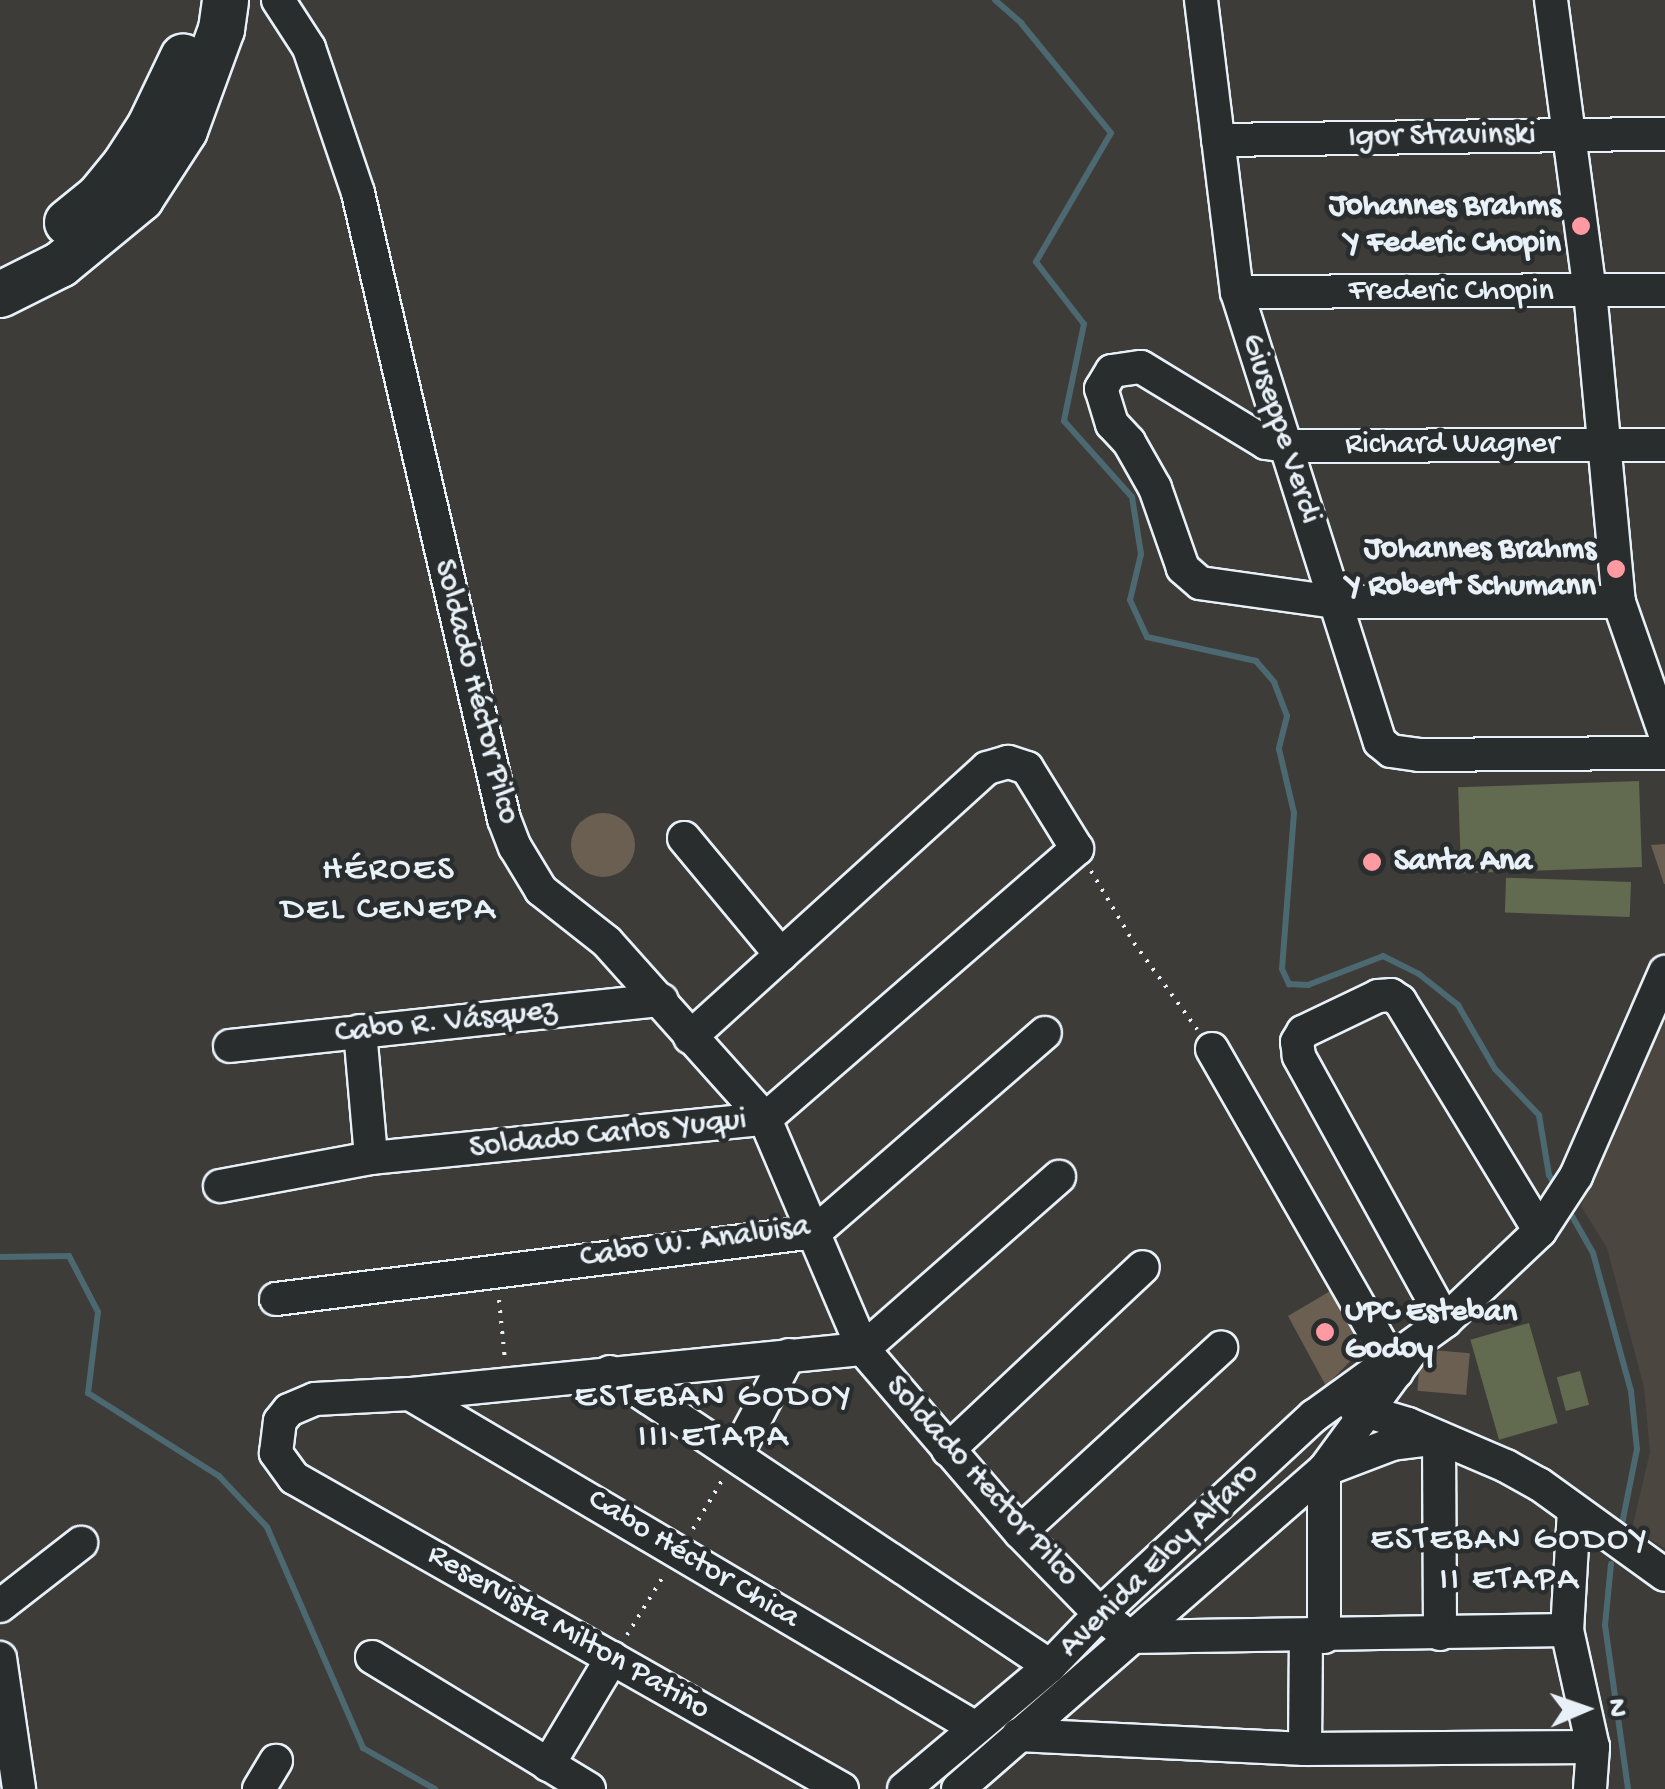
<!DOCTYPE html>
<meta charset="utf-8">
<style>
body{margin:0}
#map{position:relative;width:1665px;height:1789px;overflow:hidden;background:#3e3c39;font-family:"Gochi Hand",sans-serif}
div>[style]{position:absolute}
.built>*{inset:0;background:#4c4640}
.green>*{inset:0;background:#626a50;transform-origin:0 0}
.stream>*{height:6px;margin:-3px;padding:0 3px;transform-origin:3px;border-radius:3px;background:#4c6870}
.building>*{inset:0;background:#6b5f52;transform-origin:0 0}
.round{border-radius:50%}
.path>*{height:4px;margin-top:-2px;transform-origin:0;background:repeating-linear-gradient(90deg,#e8f1f8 0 2.5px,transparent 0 10.5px)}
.roads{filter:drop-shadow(2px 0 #e8f1f8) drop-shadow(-2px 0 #e8f1f8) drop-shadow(0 2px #e8f1f8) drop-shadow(0 -2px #e8f1f8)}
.minor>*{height:32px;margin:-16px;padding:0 16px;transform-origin:16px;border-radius:16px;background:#2a2d2e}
.highway>*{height:45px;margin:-22.5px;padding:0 22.5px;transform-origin:22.5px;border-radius:22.5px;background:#2a2d2e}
.dots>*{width:28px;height:28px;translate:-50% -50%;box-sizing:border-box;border:5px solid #2a2d2e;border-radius:50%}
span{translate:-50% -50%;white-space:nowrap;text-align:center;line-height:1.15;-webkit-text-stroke:9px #2a2d2e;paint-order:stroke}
.street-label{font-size:32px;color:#e8f1f8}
.poi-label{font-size:32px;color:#e8f1f8;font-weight:700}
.right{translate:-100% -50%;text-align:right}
.left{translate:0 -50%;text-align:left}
.neighbourhood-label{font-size:35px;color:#e8f1f8;letter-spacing:2.5px}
.north{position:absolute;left:1535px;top:1659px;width:100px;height:100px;-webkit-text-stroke:8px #2a2d2e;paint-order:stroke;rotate:88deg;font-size:28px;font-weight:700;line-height:40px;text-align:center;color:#e8f1f8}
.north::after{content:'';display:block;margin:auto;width:35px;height:45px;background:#e8f1f8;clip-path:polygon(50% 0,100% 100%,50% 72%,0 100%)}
</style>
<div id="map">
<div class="built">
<div style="clip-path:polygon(1665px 1011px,1665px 1548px,1632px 1529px,1650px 1452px,1644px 1387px,1607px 1248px,1581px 1206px)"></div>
</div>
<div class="green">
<div style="left:1639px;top:781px;width:86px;height:181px;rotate:88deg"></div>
<div style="left:1631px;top:882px;width:35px;height:125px;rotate:92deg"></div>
<div style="left:1529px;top:1323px;width:104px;height:61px;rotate:74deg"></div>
<div style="left:1580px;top:1371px;width:35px;height:24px;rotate:75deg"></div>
</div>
<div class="stream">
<div style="left:995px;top:0;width:35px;rotate:41deg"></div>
<div style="left:1021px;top:23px;width:142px;rotate:50.7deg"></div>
<div style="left:1111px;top:133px;width:149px;rotate:120.2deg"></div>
<div style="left:1036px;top:262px;width:78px;rotate:52.3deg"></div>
<div style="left:1084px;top:324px;width:99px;rotate:101.7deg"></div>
<div style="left:1064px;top:421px;width:102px;rotate:48.2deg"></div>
<div style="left:1132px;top:497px;width:58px;rotate:81deg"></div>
<div style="left:1141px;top:554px;width:47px;rotate:103.4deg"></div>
<div style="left:1130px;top:600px;width:41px;rotate:65.3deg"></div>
<div style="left:1147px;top:637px;width:112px;rotate:12.4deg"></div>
<div style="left:1256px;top:661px;width:28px;rotate:49deg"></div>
<div style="left:1274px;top:682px;width:36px;rotate:69deg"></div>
<div style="left:1287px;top:716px;width:34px;rotate:104deg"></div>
<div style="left:1279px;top:749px;width:66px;rotate:76.8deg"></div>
<div style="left:1294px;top:813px;width:156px;rotate:94.4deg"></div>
<div style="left:1282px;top:969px;width:17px;rotate:65deg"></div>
<div style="left:1289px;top:984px;width:19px;rotate:3deg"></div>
<div style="left:1308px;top:985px;width:80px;rotate:-21.1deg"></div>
<div style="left:1383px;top:956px;width:40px;rotate:26.6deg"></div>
<div style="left:1419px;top:974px;width:50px;rotate:38.5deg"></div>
<div style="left:1458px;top:1005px;width:74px;rotate:60deg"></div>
<div style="left:1495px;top:1069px;width:64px;rotate:46.3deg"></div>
<div style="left:1539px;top:1115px;width:61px;rotate:80.5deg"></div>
<div style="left:1549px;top:1175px;width:16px;rotate:60deg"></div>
<div style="left:1568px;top:1209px;width:51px;rotate:60.4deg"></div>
<div style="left:1593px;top:1253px;width:143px;rotate:74.6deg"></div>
<div style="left:1631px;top:1391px;width:58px;rotate:84.1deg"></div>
<div style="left:1637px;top:1449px;width:76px;rotate:101.3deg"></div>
<div style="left:0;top:1257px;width:69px;rotate:-0.8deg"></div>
<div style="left:69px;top:1256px;width:63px;rotate:62.6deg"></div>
<div style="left:98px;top:1312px;width:82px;rotate:97deg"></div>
<div style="left:88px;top:1393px;width:155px;rotate:32.4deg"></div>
<div style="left:219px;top:1476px;width:70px;rotate:46.7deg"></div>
<div style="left:267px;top:1527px;width:241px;rotate:66.5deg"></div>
<div style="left:363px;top:1748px;width:83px;rotate:29.7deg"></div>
<div style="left:1611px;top:1564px;width:61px;rotate:95.6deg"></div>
<div style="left:1605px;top:1625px;width:166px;rotate:82deg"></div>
</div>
<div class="building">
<div class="round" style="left:571px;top:813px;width:64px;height:64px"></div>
<div style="clip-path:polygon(1665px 844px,1665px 884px,1664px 884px,1651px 845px)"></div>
<div style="clip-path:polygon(1332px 1290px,1363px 1348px,1326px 1386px,1288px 1316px)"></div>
<div style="left:1421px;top:1349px;width:49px;height:42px;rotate:5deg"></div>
</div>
<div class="path">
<div style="left:1091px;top:871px;width:84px;rotate:59.2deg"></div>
<div style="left:1134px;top:943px;width:107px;rotate:53.8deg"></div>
<div style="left:499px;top:1300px;width:60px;rotate:84.3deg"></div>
<div style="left:693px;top:1529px;width:61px;rotate:-59.2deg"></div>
<div style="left:627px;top:1635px;width:70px;rotate:-58.3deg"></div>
</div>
<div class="roads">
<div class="minor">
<div style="left:278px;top:0;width:57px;rotate:57.1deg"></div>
<div style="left:309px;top:48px;width:153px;rotate:71.3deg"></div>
<div style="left:358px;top:193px;width:643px;rotate:76.87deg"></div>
<div style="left:504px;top:819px;width:30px;rotate:69deg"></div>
<div style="left:515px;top:847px;width:50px;rotate:58.8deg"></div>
<div style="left:541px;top:890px;width:84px;rotate:38.2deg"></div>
<div style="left:607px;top:942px;width:237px;rotate:48.2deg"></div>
<div style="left:765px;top:1119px;width:250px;rotate:66.9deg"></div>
<div style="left:863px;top:1349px;width:241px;rotate:49.4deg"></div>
<div style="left:1020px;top:1532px;width:115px;rotate:45.7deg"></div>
<div style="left:1100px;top:1614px;width:37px;rotate:38deg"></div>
<div style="left:1129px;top:1637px;width:438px;rotate:-0.9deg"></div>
<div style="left:1201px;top:0;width:294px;rotate:83deg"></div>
<div style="left:1237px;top:292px;width:472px;rotate:72.4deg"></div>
<div style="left:1380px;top:742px;width:14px;rotate:39deg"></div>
<div style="left:1391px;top:751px;width:28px;rotate:8deg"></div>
<div style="left:1419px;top:755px;width:246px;rotate:-0.5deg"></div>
<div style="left:1551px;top:0;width:294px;rotate:82.4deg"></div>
<div style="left:1590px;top:291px;width:312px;rotate:84.7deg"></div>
<div style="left:1619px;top:602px;width:140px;rotate:70.8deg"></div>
<div style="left:1218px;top:140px;width:447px;rotate:-0.8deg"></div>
<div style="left:1237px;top:292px;width:428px;rotate:-0.3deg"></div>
<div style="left:1619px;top:602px;width:284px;rotate:180deg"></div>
<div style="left:1335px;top:602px;width:136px;rotate:-172deg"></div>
<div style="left:1200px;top:583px;width:23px;rotate:-139deg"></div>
<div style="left:1183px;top:568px;width:85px;rotate:-109.3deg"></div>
<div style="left:1155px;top:488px;width:53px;rotate:-119.5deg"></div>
<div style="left:1129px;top:442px;width:25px;rotate:-133deg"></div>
<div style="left:1112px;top:424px;width:37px;rotate:-107deg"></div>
<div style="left:1101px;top:389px;width:21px;rotate:-59deg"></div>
<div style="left:1112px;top:371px;width:29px;rotate:-8deg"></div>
<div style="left:1141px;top:367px;width:146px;rotate:31.3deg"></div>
<div style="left:1266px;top:443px;width:22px;rotate:8deg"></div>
<div style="left:1288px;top:446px;width:377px;rotate:-0.2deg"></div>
<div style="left:684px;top:838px;width:152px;rotate:50.3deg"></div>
<div style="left:360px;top:1031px;width:127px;rotate:85deg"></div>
<div style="left:230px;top:1046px;width:434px;rotate:-6.1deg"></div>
<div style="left:1212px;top:1049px;width:372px;rotate:60.2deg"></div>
<div style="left:220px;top:1186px;width:154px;rotate:-10.5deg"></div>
<div style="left:371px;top:1158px;width:396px;rotate:-5.7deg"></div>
<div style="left:765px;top:1119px;width:413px;rotate:-40.9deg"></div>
<div style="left:1077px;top:849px;width:95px;rotate:-121.7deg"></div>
<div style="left:1027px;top:768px;width:20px;rotate:-162deg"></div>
<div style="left:1008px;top:762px;width:22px;rotate:164deg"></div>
<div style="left:987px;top:768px;width:401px;rotate:137.8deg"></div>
<div style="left:276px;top:1299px;width:543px;rotate:-7.09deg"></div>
<div style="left:815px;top:1232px;width:304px;rotate:-40.9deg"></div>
<div style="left:1445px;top:1321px;width:303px;rotate:-118.9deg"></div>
<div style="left:1299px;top:1056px;width:14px;rotate:-98deg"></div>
<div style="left:1297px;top:1042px;width:12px;rotate:-59deg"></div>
<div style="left:1303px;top:1032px;width:83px;rotate:-25.6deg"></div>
<div style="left:1378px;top:996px;width:13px;rotate:-4deg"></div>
<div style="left:1391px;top:995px;width:11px;rotate:34deg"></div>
<div style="left:1400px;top:1001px;width:269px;rotate:58.7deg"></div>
<div style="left:610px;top:1372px;width:529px;rotate:33.75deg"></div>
<div style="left:410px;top:1394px;width:657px;rotate:30.55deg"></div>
<div style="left:1355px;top:1408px;width:55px;rotate:16.8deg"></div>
<div style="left:1408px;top:1424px;width:107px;rotate:23.2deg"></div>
<div style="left:1506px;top:1466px;width:38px;rotate:29deg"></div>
<div style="left:1539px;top:1484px;width:155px;rotate:35.8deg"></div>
<div style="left:1439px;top:1438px;width:196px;rotate:89.7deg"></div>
<div style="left:948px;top:1450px;width:267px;rotate:-43.2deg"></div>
<div style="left:736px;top:1455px;width:113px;rotate:-62.1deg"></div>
<div style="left:1574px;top:1510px;width:120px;rotate:93.3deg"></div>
<div style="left:1567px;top:1630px;width:120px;rotate:77.5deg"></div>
<div style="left:1593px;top:1747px;width:42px;rotate:94.1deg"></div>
<div style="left:1020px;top:1532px;width:273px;rotate:-42.5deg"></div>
<div style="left:0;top:1606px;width:103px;rotate:-37.9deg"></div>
<div style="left:1324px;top:1637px;width:167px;rotate:-90deg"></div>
<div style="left:1324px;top:1470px;width:73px;rotate:-20.9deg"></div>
<div style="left:1392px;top:1444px;width:47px;rotate:-7.3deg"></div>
<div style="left:372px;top:1657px;width:254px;rotate:31.3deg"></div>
<div style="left:0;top:1658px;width:132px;rotate:81.7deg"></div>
<div style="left:1018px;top:1735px;width:287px;rotate:2.8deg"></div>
<div style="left:1305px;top:1749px;width:288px;rotate:-0.4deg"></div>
<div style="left:1305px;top:1749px;width:111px;rotate:-89.5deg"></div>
<div style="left:548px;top:1765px;width:125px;rotate:-59.1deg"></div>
<div style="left:259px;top:1789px;width:33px;rotate:-59deg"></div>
<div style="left:842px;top:1789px;width:630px;rotate:-150.42deg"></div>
<div style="left:294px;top:1478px;width:31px;rotate:-126deg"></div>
<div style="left:276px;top:1453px;width:32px;rotate:-83deg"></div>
<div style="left:280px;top:1421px;width:14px;rotate:-51deg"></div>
<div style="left:289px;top:1410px;width:28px;rotate:-23deg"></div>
<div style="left:315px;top:1399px;width:95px;rotate:-3deg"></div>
<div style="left:410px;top:1394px;width:455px;rotate:-5.7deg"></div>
<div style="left:863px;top:1349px;width:261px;rotate:-41.3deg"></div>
<div style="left:904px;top:1789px;width:191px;rotate:-40.1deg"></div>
<div style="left:1050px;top:1666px;width:72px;rotate:-46.1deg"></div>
<div style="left:1100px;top:1614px;width:292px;rotate:-42.8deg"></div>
<div style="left:1314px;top:1416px;width:162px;rotate:-35.9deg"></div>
<div style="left:1445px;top:1321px;width:131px;rotate:-43.5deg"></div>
<div style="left:1540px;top:1231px;width:66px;rotate:-56.8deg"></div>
<div style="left:1576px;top:1176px;width:223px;rotate:-66.4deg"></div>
<div style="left:958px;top:1789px;width:486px;rotate:-41.1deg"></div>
<div style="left:1324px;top:1470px;width:145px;rotate:-53.7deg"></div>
</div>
<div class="highway">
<div style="left:67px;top:222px;width:40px;rotate:-39deg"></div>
<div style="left:98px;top:197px;width:43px;rotate:-50.7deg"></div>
<div style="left:125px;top:164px;width:46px;rotate:-57.3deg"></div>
<div style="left:150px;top:125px;width:76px;rotate:-64.4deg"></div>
<div style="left:0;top:294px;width:67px;rotate:-26.6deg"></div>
<div style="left:60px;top:264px;width:104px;rotate:-39.5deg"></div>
<div style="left:140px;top:198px;width:81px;rotate:-57.1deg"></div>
<div style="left:184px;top:130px;width:108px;rotate:-69.9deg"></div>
<div style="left:221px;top:29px;width:29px;rotate:-82deg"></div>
</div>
</div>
<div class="dots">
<div style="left:1581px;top:226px;background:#ff9aa2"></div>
<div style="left:1616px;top:569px;background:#ff9aa2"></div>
<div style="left:1372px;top:862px;background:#ff9aa2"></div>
<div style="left:1325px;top:1332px;background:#ff9aa2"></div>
</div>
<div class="street-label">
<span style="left:1442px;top:137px;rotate:-1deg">Igor Stravinski</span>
<span style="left:1451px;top:292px">Frederic Chopin</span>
<span style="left:1280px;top:429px;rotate:72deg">Giuseppe Verdi</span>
<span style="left:1452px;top:445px">Richard Wagner</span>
<span style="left:475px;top:692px;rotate:76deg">Soldado Héctor Pilco</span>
<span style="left:446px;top:1023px;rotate:-6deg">Cabo R. Vásquez</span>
<span style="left:608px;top:1135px;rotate:-6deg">Soldado Carlos Yuqui</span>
<span style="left:695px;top:1243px;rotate:-8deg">Cabo W. Analuisa</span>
<span style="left:981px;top:1482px;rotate:48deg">Soldado Hector Pilco</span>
<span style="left:693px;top:1560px;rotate:31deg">Cabo Héctor Chica</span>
<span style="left:1160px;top:1561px;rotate:-44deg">Avenida Eloy Alfaro</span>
<span style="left:568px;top:1633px;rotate:30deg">Reservista Milton Patiño</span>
</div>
<div class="poi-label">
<span class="right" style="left:1561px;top:226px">Johannes Brahms<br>Y Federic Chopin</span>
<span class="right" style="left:1596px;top:569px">Johannes Brahms<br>Y Robert Schumann</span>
<span class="left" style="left:1394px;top:862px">Santa Ana</span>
<span class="left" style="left:1345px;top:1332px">UPC Esteban<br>Godoy</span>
</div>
<div class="neighbourhood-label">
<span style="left:389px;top:891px">HÉROES<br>DEL CENEPA</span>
<span style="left:714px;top:1418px">ESTEBAN GODOY<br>III ETAPA</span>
<span style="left:1510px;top:1561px">ESTEBAN GODOY<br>II ETAPA</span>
</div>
<div class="north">N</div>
</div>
